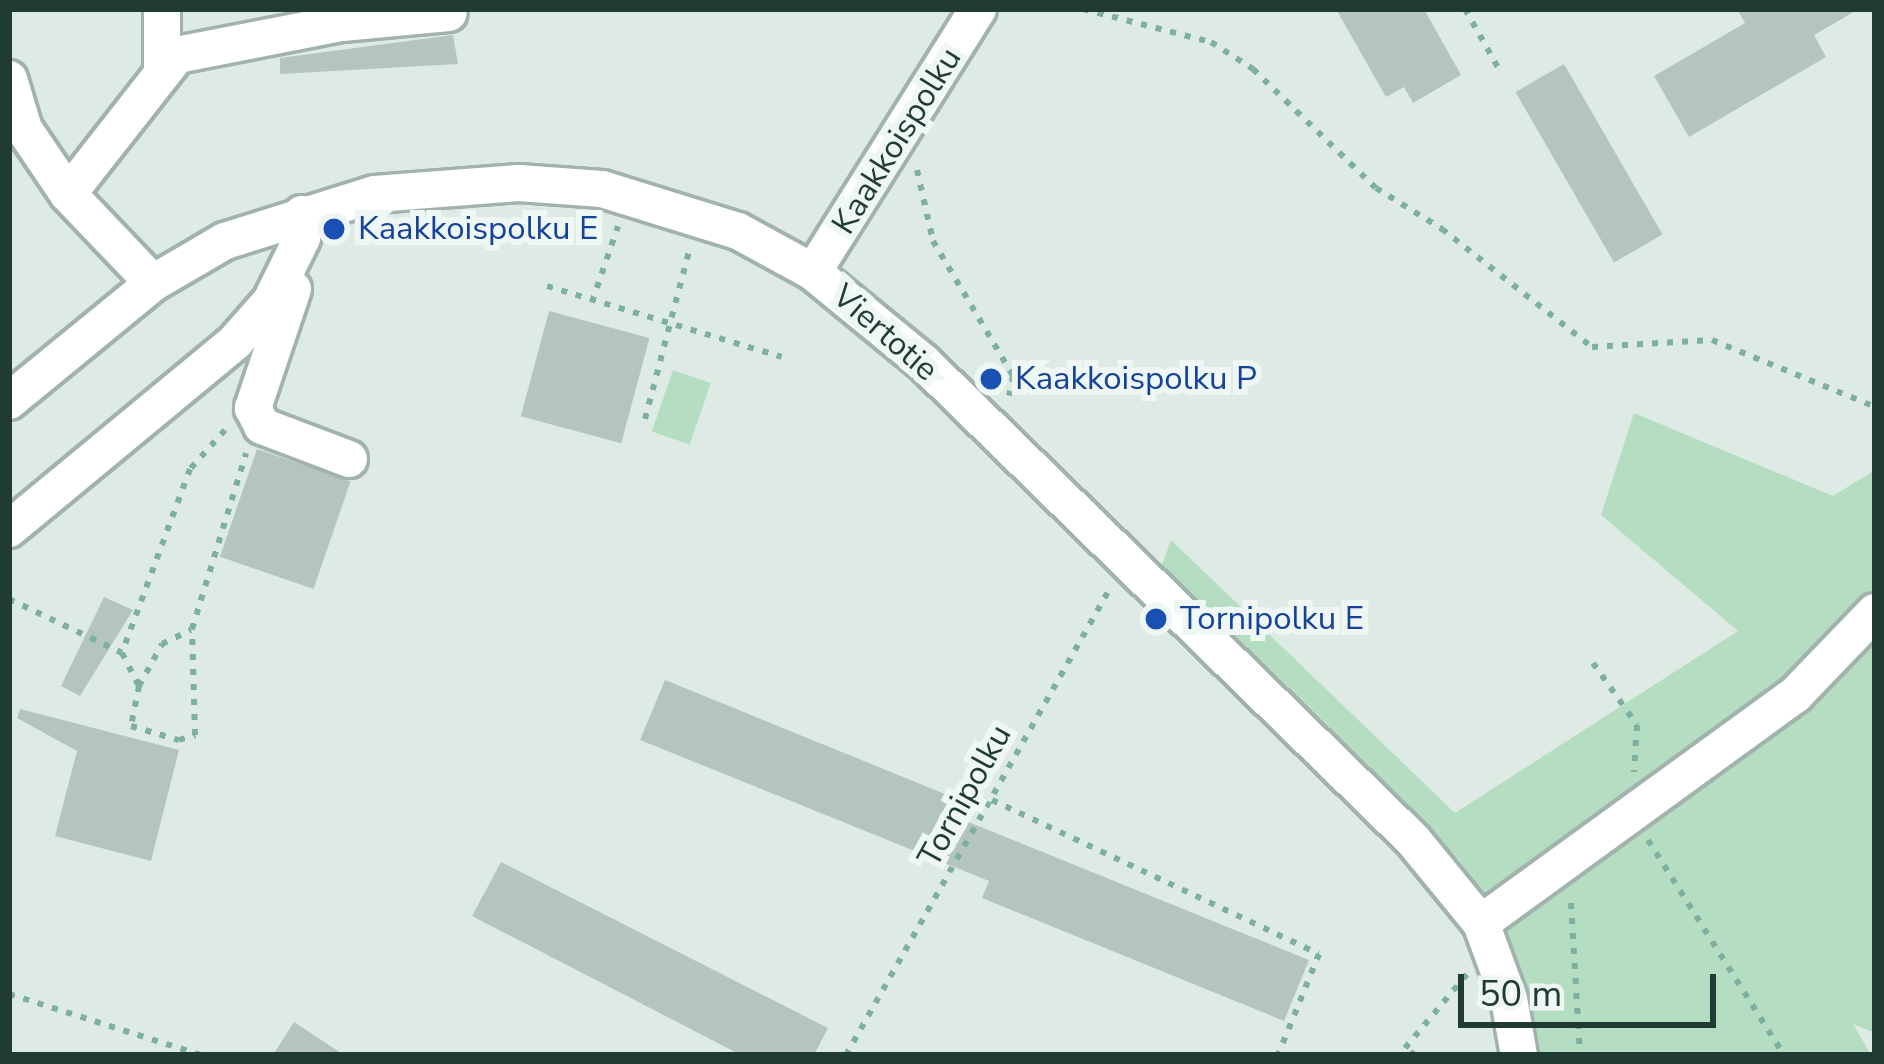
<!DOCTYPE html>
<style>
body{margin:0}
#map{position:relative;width:1884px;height:1064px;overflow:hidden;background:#deebe5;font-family:"Nunito Sans",sans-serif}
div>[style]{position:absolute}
.green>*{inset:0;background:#b5ddc1;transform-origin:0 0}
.building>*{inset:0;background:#b3c5be;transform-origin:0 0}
.path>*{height:6px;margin-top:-3px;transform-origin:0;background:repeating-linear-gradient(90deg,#7db0a1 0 6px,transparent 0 15px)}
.roads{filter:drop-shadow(3px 0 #a1b3ac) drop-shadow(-3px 0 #a1b3ac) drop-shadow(0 3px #a1b3ac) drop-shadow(0 -3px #a1b3ac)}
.minor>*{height:36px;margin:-18px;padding:0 18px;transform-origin:18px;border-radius:18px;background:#fff}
.dots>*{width:33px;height:33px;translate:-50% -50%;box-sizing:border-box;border:6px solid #eef7f3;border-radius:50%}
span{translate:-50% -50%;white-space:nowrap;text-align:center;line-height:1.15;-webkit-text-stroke:12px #eef7f3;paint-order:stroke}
.street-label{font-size:33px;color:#1f3b34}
.transit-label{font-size:33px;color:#164399}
.left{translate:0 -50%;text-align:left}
.frame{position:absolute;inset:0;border:12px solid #1f3b34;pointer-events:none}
.scale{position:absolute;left:1458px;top:974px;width:258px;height:54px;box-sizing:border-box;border:6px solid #1f3b34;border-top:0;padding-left:15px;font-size:36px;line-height:42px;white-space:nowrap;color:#1f3b34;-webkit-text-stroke:9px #eef7f3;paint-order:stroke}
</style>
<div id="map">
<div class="green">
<div style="left:673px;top:370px;width:40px;height:65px;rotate:19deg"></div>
<div style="clip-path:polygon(1634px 413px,1833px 496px,1875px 470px,1875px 1033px,1853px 1024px,1871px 1055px,1530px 1055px,1496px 924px,1459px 860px,1162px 565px,1171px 540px,1455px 813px,1738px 631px,1601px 515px)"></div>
</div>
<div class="building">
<div style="clip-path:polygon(1336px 9px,1424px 9px,1461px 75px,1413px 103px,1404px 87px,1386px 97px)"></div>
<div style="clip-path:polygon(1737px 9px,1859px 9px,1814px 35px,1826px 57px,1689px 137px,1654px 76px,1745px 23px)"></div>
<div style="clip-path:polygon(453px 35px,458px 64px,280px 74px,280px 58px)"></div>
<div style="left:1564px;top:64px;width:197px;height:56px;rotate:60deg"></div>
<div style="left:549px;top:311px;width:104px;height:109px;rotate:15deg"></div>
<div style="left:257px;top:449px;width:99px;height:114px;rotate:19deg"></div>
<div style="clip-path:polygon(104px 597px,133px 610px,80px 696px,61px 686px)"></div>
<div style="clip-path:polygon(665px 680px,967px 803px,961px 819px,1309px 960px,1284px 1021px,982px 898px,989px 881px,640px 740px)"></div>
<div style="clip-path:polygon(20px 709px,179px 750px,151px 861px,55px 836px,77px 751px,17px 718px)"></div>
<div style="clip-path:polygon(501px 862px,828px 1028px,814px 1055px,741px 1055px,472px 916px)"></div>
<div style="clip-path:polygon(294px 1022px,344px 1055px,273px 1055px)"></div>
</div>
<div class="path">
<div style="left:1083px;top:9px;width:132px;rotate:14.5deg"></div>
<div style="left:1211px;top:42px;width:50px;rotate:32.7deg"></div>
<div style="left:1253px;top:69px;width:171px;rotate:44.1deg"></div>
<div style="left:1376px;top:188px;width:78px;rotate:31.8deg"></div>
<div style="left:1442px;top:229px;width:191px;rotate:38.2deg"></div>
<div style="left:1592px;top:347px;width:120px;rotate:-3.3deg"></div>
<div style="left:1712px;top:340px;width:176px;rotate:22.3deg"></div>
<div style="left:1465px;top:9px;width:71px;rotate:60.6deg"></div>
<div style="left:917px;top:170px;width:73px;rotate:77.3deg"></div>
<div style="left:933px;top:241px;width:157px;rotate:59.3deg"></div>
<div style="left:1013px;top:376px;width:20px;rotate:101deg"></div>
<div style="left:547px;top:286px;width:245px;rotate:16.8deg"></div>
<div style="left:592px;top:302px;width:80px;rotate:-71.1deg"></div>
<div style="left:645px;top:419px;width:177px;rotate:-75.3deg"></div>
<div style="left:225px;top:430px;width:52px;rotate:131.9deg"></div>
<div style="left:190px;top:469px;width:196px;rotate:110.3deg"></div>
<div style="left:122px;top:653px;width:37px;rotate:63deg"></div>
<div style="left:139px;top:686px;width:41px;rotate:101.3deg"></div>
<div style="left:131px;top:726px;width:50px;rotate:16.3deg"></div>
<div style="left:179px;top:740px;width:17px;rotate:-17deg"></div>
<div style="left:195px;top:735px;width:106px;rotate:-91.6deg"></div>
<div style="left:192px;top:629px;width:184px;rotate:-72.9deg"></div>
<div style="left:9px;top:599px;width:125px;rotate:25.5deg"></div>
<div style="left:1593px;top:663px;width:76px;rotate:54.6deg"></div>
<div style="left:1637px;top:725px;width:47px;rotate:93.7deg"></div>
<div style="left:139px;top:686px;width:48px;rotate:-61.3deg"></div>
<div style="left:162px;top:644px;width:32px;rotate:-26deg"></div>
<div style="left:992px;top:800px;width:361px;rotate:25.2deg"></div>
<div style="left:1319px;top:954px;width:109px;rotate:112.1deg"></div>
<div style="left:1648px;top:840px;width:254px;rotate:57.7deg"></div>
<div style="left:1571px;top:903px;width:152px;rotate:86.6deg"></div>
<div style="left:9px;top:994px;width:201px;rotate:17.6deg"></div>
<div style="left:846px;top:1055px;width:534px;rotate:-60.51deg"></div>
<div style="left:1415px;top:1055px;width:12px;rotate:-145deg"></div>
<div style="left:1405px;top:1048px;width:97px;rotate:-50deg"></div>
</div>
<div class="roads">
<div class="minor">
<div style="left:162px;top:72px;width:63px;rotate:-90deg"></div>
<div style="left:9px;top:79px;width:52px;rotate:73.3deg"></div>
<div style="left:24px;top:129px;width:78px;rotate:55.9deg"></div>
<div style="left:68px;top:194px;width:123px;rotate:46.3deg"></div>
<div style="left:68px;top:194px;width:177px;rotate:-51.9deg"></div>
<div style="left:177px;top:55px;width:168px;rotate:-11deg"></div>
<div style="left:342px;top:23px;width:107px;rotate:-5.3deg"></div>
<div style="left:813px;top:272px;width:310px;rotate:-57.9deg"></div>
<div style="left:293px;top:289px;width:126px;rotate:108.6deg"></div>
<div style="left:253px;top:408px;width:20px;rotate:63deg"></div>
<div style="left:262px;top:426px;width:93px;rotate:20.8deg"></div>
<div style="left:9px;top:401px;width:186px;rotate:-39.3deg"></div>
<div style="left:153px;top:283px;width:83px;rotate:-30.3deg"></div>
<div style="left:225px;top:241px;width:157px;rotate:-17.4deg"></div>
<div style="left:375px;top:194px;width:144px;rotate:-4.4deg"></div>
<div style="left:519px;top:183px;width:83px;rotate:4.1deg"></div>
<div style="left:602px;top:189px;width:142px;rotate:17.2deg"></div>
<div style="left:738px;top:231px;width:85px;rotate:28.7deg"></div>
<div style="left:813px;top:272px;width:144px;rotate:39.3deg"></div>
<div style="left:924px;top:363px;width:683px;rotate:44.29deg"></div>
<div style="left:1413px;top:840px;width:107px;rotate:50.7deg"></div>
<div style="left:1481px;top:923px;width:81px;rotate:69.8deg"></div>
<div style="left:1509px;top:999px;width:57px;rotate:79.9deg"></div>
<div style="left:9px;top:529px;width:293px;rotate:-39.6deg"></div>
<div style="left:235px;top:342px;width:55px;rotate:-48.7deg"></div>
<div style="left:271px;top:301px;width:70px;rotate:-63.8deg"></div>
<div style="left:302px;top:238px;width:24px;rotate:-90deg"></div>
<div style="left:1481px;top:923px;width:388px;rotate:-36deg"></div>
<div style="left:1795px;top:695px;width:115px;rotate:-46.1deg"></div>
</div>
</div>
<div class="dots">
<div style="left:334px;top:229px;background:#1a4fb4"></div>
<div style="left:991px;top:379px;background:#1a4fb4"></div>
<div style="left:1156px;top:619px;background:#1a4fb4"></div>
</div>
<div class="street-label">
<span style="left:897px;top:141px;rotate:-58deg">Kaakkoispolku</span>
<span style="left:885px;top:333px;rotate:41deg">Viertotie</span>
<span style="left:965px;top:796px;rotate:-61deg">Tornipolku</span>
</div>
<div class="transit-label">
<span class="left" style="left:358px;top:229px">Kaakkoispolku E</span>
<span class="left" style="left:1015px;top:379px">Kaakkoispolku P</span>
<span class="left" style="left:1180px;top:619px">Tornipolku E</span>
</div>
<div class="frame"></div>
<div class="scale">50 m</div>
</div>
